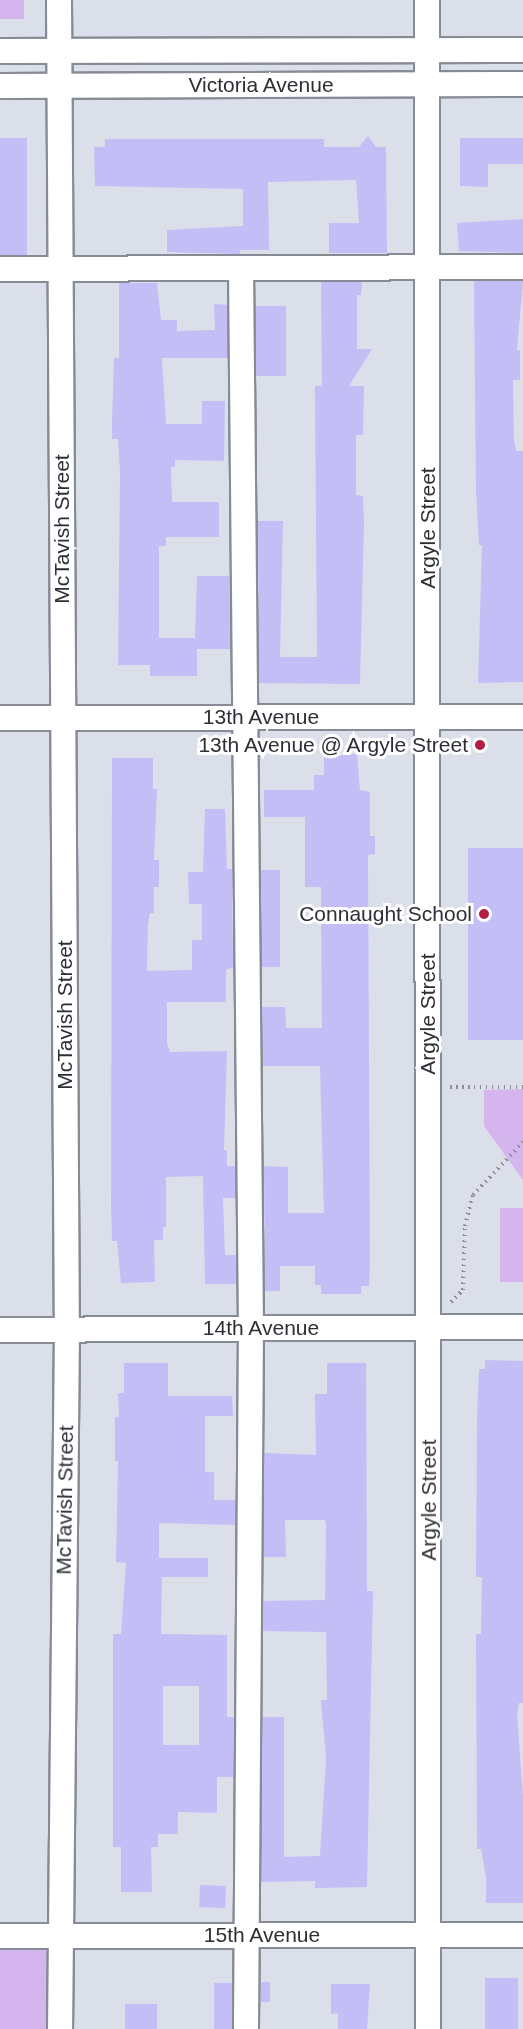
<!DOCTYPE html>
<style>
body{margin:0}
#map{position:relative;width:523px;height:2029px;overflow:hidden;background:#dadfea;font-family:Helvetica,sans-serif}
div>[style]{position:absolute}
.green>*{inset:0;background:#d5b5ee;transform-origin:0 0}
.building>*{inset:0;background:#c3bef6;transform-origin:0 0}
.path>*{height:4px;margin-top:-2px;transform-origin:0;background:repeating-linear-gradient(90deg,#8a8d95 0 1.5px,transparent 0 6px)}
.roads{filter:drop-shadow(2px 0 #878b96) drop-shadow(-2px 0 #878b96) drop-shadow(0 2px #878b96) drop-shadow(0 -2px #878b96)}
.minor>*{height:24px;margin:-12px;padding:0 12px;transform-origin:12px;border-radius:12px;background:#fff}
.dots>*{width:16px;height:16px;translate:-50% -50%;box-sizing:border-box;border:3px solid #fff;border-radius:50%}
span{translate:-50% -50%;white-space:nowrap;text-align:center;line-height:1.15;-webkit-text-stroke:6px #fff;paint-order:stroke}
.street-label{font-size:21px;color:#2d2f34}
.poi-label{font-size:21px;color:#2d2f34}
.right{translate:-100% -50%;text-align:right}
</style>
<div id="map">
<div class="green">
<div style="left:0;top:0;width:24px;height:19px"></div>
<div style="clip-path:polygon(523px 1089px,523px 1180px,484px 1126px,484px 1090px)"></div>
<div style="left:500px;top:1208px;width:23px;height:74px"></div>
<div style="left:0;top:1947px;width:50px;height:82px"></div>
</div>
<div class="building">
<div style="clip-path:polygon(368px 136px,376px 147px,386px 147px,387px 253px,329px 253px,329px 223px,359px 223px,356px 180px,268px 182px,269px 250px,240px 250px,240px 254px,167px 252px,167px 230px,243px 226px,243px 189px,95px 186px,94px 147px,105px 147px,105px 139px,324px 139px,324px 147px,359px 147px)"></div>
<div style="left:0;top:138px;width:27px;height:117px"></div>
<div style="clip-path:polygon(460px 138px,523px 138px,523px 164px,488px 164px,488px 187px,460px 186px)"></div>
<div style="clip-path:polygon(523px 219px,523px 253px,459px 251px,457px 223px)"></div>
<div style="clip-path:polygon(474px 281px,523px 281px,517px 350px,520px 350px,520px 380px,513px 380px,514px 440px,516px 451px,523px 451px,523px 682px,478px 683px,482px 545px,479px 545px,476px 491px)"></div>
<div style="clip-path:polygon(321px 282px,362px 282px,361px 295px,357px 295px,357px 349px,372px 349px,349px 386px,364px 386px,363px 435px,356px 435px,356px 495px,363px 496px,364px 522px,360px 684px,259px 683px,258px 521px,283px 521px,280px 657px,317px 657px,315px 386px,322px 386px)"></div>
<div style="clip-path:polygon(119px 283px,157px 283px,161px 320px,177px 320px,177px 331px,215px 330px,214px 304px,227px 305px,228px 358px,162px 358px,166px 424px,202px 424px,202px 401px,225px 401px,224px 461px,175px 460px,175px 467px,171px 467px,172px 502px,219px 502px,219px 537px,166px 537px,166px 546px,159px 546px,159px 638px,195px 638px,197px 576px,230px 576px,230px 649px,197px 649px,197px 676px,150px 676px,150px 665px,118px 665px,120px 472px,118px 439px,112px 439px,112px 422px,114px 358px,119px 358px)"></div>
<div style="left:256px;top:306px;width:30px;height:70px"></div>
<div style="clip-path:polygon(324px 754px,357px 754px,360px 790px,370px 792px,370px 836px,375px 836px,375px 854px,368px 855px,370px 1264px,369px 1286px,361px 1286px,361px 1294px,321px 1294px,321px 1285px,315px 1285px,315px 1266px,280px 1266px,280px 1291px,265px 1291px,264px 1166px,288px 1167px,288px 1213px,324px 1213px,320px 1066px,263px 1066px,262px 1007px,285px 1007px,286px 1028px,322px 1028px,321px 887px,305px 887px,305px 817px,264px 817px,264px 790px,314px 790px,314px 775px,324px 775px)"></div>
<div style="clip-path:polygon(112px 758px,153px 758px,153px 789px,157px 789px,154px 860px,159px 860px,159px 887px,154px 887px,154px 913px,150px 913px,148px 924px,147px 971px,192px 970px,192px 940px,202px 940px,202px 904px,189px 904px,188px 872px,203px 872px,205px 809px,225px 809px,227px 869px,232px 869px,233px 967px,226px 970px,226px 1002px,167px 1002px,167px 1043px,170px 1052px,227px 1051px,224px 1150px,227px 1150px,227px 1166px,235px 1166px,236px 1198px,223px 1198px,225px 1255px,236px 1255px,236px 1284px,205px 1284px,203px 1176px,166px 1177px,166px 1227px,163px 1227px,163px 1240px,154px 1240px,155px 1282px,121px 1283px,117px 1241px,112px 1241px,111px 1207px)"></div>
<div style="left:468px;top:848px;width:55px;height:192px"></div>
<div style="left:261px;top:870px;width:19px;height:97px"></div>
<div style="clip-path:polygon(485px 1360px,523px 1361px,523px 1703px,519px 1703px,517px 1714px,523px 1796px,523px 1903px,486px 1903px,486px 1877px,481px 1849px,477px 1849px,476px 1634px,481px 1634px,482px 1577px,476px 1577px,477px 1417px,479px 1369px,485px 1369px)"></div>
<div style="clip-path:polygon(evenodd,124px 1363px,168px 1363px,168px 1396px,232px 1396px,233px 1416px,205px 1416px,205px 1472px,214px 1472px,214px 1500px,236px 1500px,235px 1525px,159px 1523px,159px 1558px,208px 1558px,208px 1577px,162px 1577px,161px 1634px,227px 1635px,227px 1717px,234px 1717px,234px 1777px,217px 1777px,217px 1813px,178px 1812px,178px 1834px,158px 1834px,158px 1847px,151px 1847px,152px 1892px,121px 1892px,121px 1847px,113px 1847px,113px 1634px,121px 1634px,126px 1563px,116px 1562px,118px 1461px,115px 1461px,115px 1417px,119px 1417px,118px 1393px,124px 1393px,124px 1363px,163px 1686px,199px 1686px,199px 1745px,163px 1745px,163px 1686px)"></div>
<div style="clip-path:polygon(327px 1363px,366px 1363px,367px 1591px,373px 1591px,367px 1887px,315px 1888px,315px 1881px,261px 1882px,262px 1717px,284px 1717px,284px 1857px,320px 1856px,326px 1758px,321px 1700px,327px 1700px,326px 1632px,263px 1631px,263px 1601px,325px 1600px,326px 1525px,325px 1520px,285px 1520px,286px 1557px,264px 1557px,264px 1453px,316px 1455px,315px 1394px,327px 1394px)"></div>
<div style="left:200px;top:1885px;width:26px;height:22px;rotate:2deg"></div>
<div style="left:485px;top:1978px;width:33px;height:51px"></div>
<div style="left:261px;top:1982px;width:9px;height:20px"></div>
<div style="left:214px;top:1983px;width:18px;height:46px"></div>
<div style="clip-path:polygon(331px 1984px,370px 1984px,367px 2029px,338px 2029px,338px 2013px,331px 2014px)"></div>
<div style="left:125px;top:2004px;width:32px;height:25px"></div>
</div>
<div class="path">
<div style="left:450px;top:1087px;width:73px"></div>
<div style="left:451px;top:1302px;width:17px;rotate:-45deg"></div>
<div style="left:463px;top:1290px;width:64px;rotate:-88.2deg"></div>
<div style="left:465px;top:1226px;width:32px;rotate:-76deg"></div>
<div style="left:473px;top:1195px;width:73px;rotate:-46.7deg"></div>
</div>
<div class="roads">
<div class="minor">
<div style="left:59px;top:0;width:1329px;rotate:89.66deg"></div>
<div style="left:67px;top:1329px;width:700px;rotate:90.57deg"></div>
<div style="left:427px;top:0;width:2029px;rotate:89.97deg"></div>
<div style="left:0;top:51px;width:523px;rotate:-0.11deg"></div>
<div style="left:0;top:86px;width:523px;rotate:-0.22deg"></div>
<div style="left:241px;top:268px;width:1060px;rotate:89.46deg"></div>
<div style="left:251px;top:1328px;width:701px;rotate:90.41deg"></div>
<div style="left:0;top:269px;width:523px;rotate:-0.22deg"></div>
<div style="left:0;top:718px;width:523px;rotate:-0.11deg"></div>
<div style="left:0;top:1330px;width:523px;rotate:-0.33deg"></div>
<div style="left:0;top:1936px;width:523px;rotate:-0.11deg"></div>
</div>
</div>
<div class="dots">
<div style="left:480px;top:745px;background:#b11e42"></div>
<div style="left:484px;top:914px;background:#b11e42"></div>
</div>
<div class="street-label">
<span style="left:261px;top:85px">Victoria Avenue</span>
<span style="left:428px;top:528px;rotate:-90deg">Argyle Street</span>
<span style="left:62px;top:529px;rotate:-90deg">McTavish Street</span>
<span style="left:261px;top:717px">13th Avenue</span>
<span style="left:428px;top:1014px;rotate:-90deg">Argyle Street</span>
<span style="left:65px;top:1015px;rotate:-90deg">McTavish Street</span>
<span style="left:261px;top:1328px">14th Avenue</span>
<span style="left:65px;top:1500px;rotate:-89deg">McTavish Street</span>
<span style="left:429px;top:1500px;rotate:-90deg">Argyle Street</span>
<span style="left:262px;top:1935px">15th Avenue</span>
</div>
<div class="poi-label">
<span class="right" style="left:468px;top:745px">13th Avenue @ Argyle Street</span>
<span class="right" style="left:472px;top:914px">Connaught School</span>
</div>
</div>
